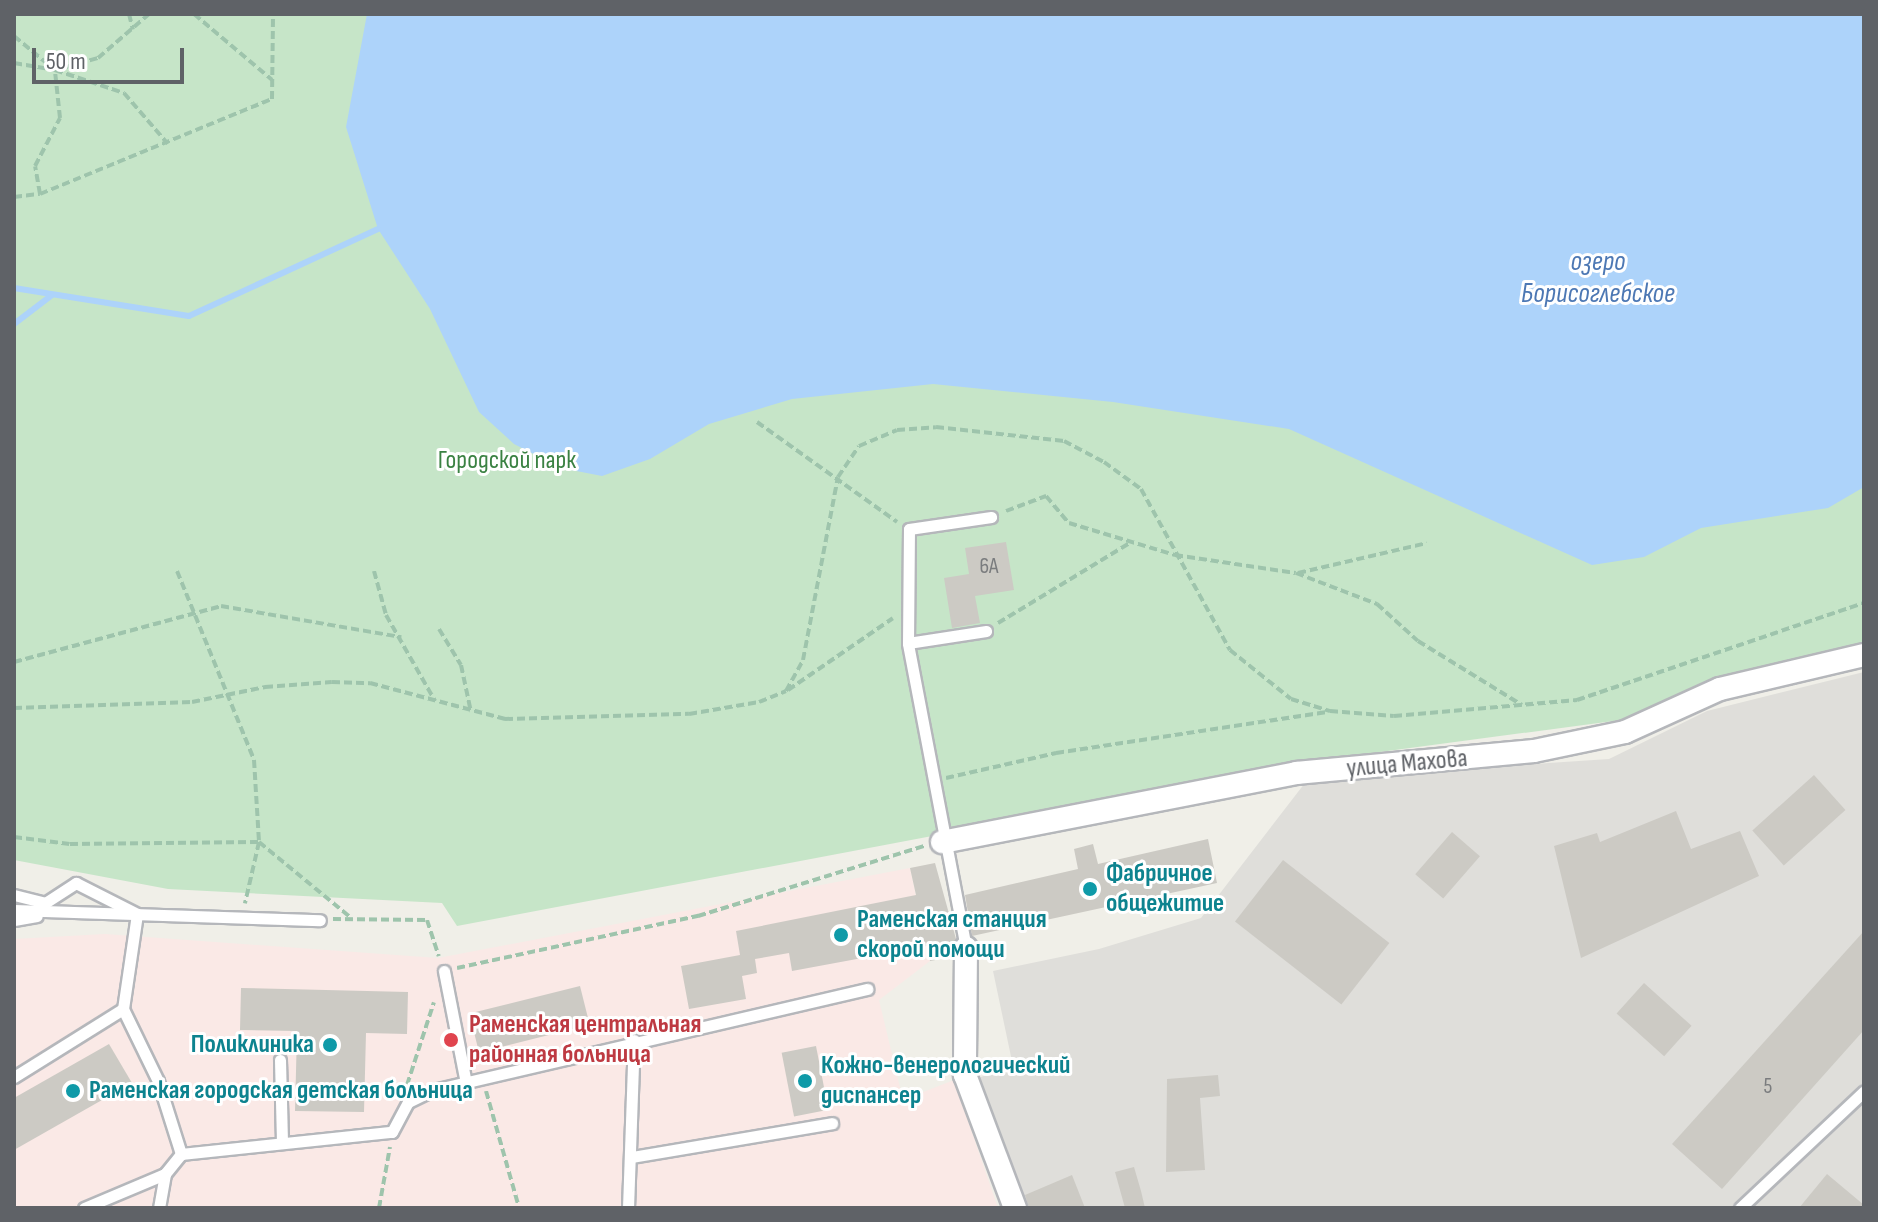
<!DOCTYPE html>
<meta charset="utf-8">
<style>
body{margin:0}
#map{position:relative;width:1878px;height:1222px;overflow:hidden;background:#f0efe8;font-family:"Sofia Sans Condensed",sans-serif}
div>[style]{position:absolute}
.industrial>*{inset:0;background:#dfdeda}
.medical>*{inset:0;background:#fae9e6}
.green>*{inset:0;background:#c6e5c8}
.water>*{inset:0;background:#add3fa}
.stream>*{height:6px;margin:-3px;padding:0 3px;transform-origin:3px;border-radius:3px;background:#add3fa}
.building>*{inset:0;background:#cccac4;transform-origin:0 0}
.path>*{height:4px;margin-top:-2px;transform-origin:0;background:repeating-linear-gradient(90deg,#9ec4ac 0 8px,transparent 0 12px)}
.roads{filter:drop-shadow(2px 0 #b5b7bb) drop-shadow(-2px 0 #b5b7bb) drop-shadow(0 2px #b5b7bb) drop-shadow(0 -2px #b5b7bb)}
.lane>*{height:11px;margin:-5.5px;padding:0 5.5px;transform-origin:5.5px;border-radius:5.5px;background:#fff}
.street>*{height:22px;margin:-11px;padding:0 11px;transform-origin:11px;border-radius:11px;background:#fff}
.dots>*{width:22px;height:22px;translate:-50% -50%;box-sizing:border-box;border:4px solid #fff;border-radius:50%}
span{translate:-50% -50%;white-space:nowrap;text-align:center;line-height:1.15;-webkit-text-stroke:6px #fff;paint-order:stroke}
.number-label{font-size:22px;color:#7a7c7e}
.number-label span{-webkit-text-stroke-width:0}
.park-label{font-size:26px;color:#3b8243}
.street-label{font-size:26px;color:#5f6267}
.culture-label{font-size:26px;color:#0d838f;font-weight:700}
.left{translate:0 -50%;text-align:left}
.right{translate:-100% -50%;text-align:right}
.health-label{font-size:26px;color:#be3a42;font-weight:700}
.water-label{font-size:28px;color:#4d78b4;font-style:italic}
.frame{position:absolute;inset:0;border:16px solid #5f6267;pointer-events:none}
.scale{position:absolute;left:32px;top:48px;width:152px;height:36px;box-sizing:border-box;border:4px solid #5f6267;border-top:0;padding-left:10px;font-size:24px;line-height:28px;white-space:nowrap;color:#5f6267;-webkit-text-stroke:6px #fff;paint-order:stroke}
</style>
<div id="map">
<div class="industrial">
<div style="clip-path:polygon(1864px 672px,1864px 1208px,1028px 1208px,978px 1078px,1013px 1066px,993px 971px,1099px 949px,1201px 918px,1308px 779px,1609px 759px,1707px 711px)"></div>
</div>
<div class="medical">
<div style="clip-path:polygon(910px 868px,930px 961px,879px 1000px,903px 1100px,954px 1080px,998px 1208px,14px 1208px,14px 939px,105px 934px,438px 958px)"></div>
</div>
<div class="green">
<div style="clip-path:polygon(14px 14px,1864px 14px,1864px 647px,1621px 720px,1365px 754px,457px 926px,442px 903px,168px 889px,14px 860px)"></div>
</div>
<div class="water">
<div style="clip-path:polygon(367px 14px,1864px 14px,1864px 487px,1828px 508px,1701px 528px,1644px 557px,1592px 565px,1289px 429px,1113px 402px,933px 384px,792px 399px,709px 424px,650px 459px,602px 476px,561px 468px,514px 444px,479px 412px,430px 309px,378px 229px,346px 127px)"></div>
</div>
<div class="stream">
<div style="left:14px;top:288px;width:177px;rotate:9.1deg"></div>
<div style="left:189px;top:316px;width:208px;rotate:-24.7deg"></div>
<div style="left:14px;top:324px;width:48px;rotate:-37.3deg"></div>
</div>
<div class="building">
<div style="clip-path:polygon(1006px 542px,1014px 590px,975px 596px,980px 623px,952px 628px,944px 578px,969px 574px,965px 548px)"></div>
<div style="left:1814px;top:775px;width:47px;height:83px;rotate:48deg"></div>
<div style="clip-path:polygon(1676px 811px,1691px 849px,1740px 831px,1759px 876px,1581px 958px,1554px 846px,1597px 833px,1600px 842px)"></div>
<div style="left:1452px;top:832px;width:37px;height:56px;rotate:41deg"></div>
<div style="clip-path:polygon(1208px 839px,1217px 883px,972px 936px,965px 895px,1078px 869px,1074px 849px,1093px 844px,1098px 864px)"></div>
<div style="left:1283px;top:860px;width:135px;height:78px;rotate:38deg"></div>
<div style="clip-path:polygon(935px 863px,956px 939px,952px 957px,930px 961px,927px 946px,792px 971px,789px 953px,755px 959px,757px 973px,742px 976px,746px 999px,689px 1009px,681px 966px,740px 955px,736px 931px,916px 895px,910px 868px)"></div>
<div style="clip-path:polygon(1864px 931px,1864px 1030px,1722px 1189px,1672px 1144px)"></div>
<div style="left:1644px;top:983px;width:64px;height:41px;rotate:42deg"></div>
<div style="left:580px;top:986px;width:40px;height:114px;rotate:76deg"></div>
<div style="clip-path:polygon(241px 988px,408px 992px,407px 1034px,366px 1033px,364px 1112px,295px 1111px,297px 1031px,240px 1030px)"></div>
<div style="clip-path:polygon(109px 1044px,132px 1083px,14px 1150px,14px 1098px)"></div>
<div style="left:816px;top:1046px;width:65px;height:35px;rotate:79deg"></div>
<div style="clip-path:polygon(1218px 1075px,1220px 1096px,1200px 1098px,1205px 1170px,1166px 1172px,1167px 1079px)"></div>
<div style="clip-path:polygon(1134px 1167px,1141px 1191px,1145px 1208px,1125px 1208px,1115px 1172px)"></div>
<div style="clip-path:polygon(1827px 1174px,1864px 1205px,1864px 1208px,1799px 1208px)"></div>
<div style="clip-path:polygon(1072px 1175px,1085px 1208px,1029px 1208px,1025px 1195px)"></div>
</div>
<div class="path">
<div style="left:129px;top:14px;width:16px;rotate:76deg"></div>
<div style="left:194px;top:14px;width:102px;rotate:40.2deg"></div>
<div style="left:14px;top:36px;width:53px;rotate:39.7deg"></div>
<div style="left:55px;top:70px;width:73px;rotate:18.4deg"></div>
<div style="left:124px;top:93px;width:67px;rotate:49.2deg"></div>
<div style="left:14px;top:63px;width:42px;rotate:9.7deg"></div>
<div style="left:55px;top:70px;width:45px;rotate:-15.6deg"></div>
<div style="left:98px;top:58px;width:67px;rotate:-40.8deg"></div>
<div style="left:40px;top:194px;width:28px;rotate:-100deg"></div>
<div style="left:35px;top:166px;width:54px;rotate:-62.5deg"></div>
<div style="left:60px;top:118px;width:47px;rotate:-96.1deg"></div>
<div style="left:14px;top:197px;width:26px;rotate:-7deg"></div>
<div style="left:40px;top:194px;width:251px;rotate:-22.3deg"></div>
<div style="left:272px;top:99px;width:85px;rotate:-89.3deg"></div>
<div style="left:757px;top:422px;width:172px;rotate:35.5deg"></div>
<div style="left:1006px;top:511px;width:43px;rotate:-20.6deg"></div>
<div style="left:1046px;top:496px;width:35px;rotate:50deg"></div>
<div style="left:1069px;top:523px;width:111px;rotate:16.8deg"></div>
<div style="left:1175px;top:555px;width:122px;rotate:8.5deg"></div>
<div style="left:1296px;top:573px;width:87px;rotate:20.9deg"></div>
<div style="left:1377px;top:604px;width:55px;rotate:42.1deg"></div>
<div style="left:1418px;top:641px;width:122px;rotate:31.6deg"></div>
<div style="left:177px;top:571px;width:204px;rotate:67.8deg"></div>
<div style="left:254px;top:760px;width:82px;rotate:86.5deg"></div>
<div style="left:259px;top:842px;width:63px;rotate:102.9deg"></div>
<div style="left:374px;top:571px;width:46px;rotate:74.7deg"></div>
<div style="left:386px;top:615px;width:99px;rotate:60.3deg"></div>
<div style="left:1298px;top:573px;width:132px;rotate:-13.1deg"></div>
<div style="left:998px;top:623px;width:156px;rotate:-31.3deg"></div>
<div style="left:439px;top:629px;width:42px;rotate:58.6deg"></div>
<div style="left:461px;top:665px;width:48px;rotate:78deg"></div>
<div style="left:14px;top:662px;width:214px;rotate:-15.1deg"></div>
<div style="left:221px;top:606px;width:183px;rotate:9.8deg"></div>
<div style="left:788px;top:690px;width:127px;rotate:-34.4deg"></div>
<div style="left:14px;top:708px;width:178px;rotate:-1.9deg"></div>
<div style="left:192px;top:702px;width:75px;rotate:-11.6deg"></div>
<div style="left:265px;top:687px;width:67px;rotate:-4.3deg"></div>
<div style="left:332px;top:682px;width:38px;rotate:2deg"></div>
<div style="left:370px;top:683px;width:140px;rotate:14.9deg"></div>
<div style="left:505px;top:719px;width:184px;rotate:-1.6deg"></div>
<div style="left:689px;top:714px;width:71px;rotate:-9.7deg"></div>
<div style="left:759px;top:702px;width:29px;rotate:-22deg"></div>
<div style="left:786px;top:691px;width:35px;rotate:-61deg"></div>
<div style="left:803px;top:660px;width:186px;rotate:-79.2deg"></div>
<div style="left:838px;top:477px;width:37px;rotate:-56deg"></div>
<div style="left:859px;top:446px;width:41px;rotate:-22.8deg"></div>
<div style="left:897px;top:430px;width:39px;rotate:-4deg"></div>
<div style="left:936px;top:427px;width:129px;rotate:6.2deg"></div>
<div style="left:1064px;top:441px;width:45px;rotate:27.7deg"></div>
<div style="left:1104px;top:462px;width:46px;rotate:36.1deg"></div>
<div style="left:1141px;top:489px;width:184px;rotate:61.1deg"></div>
<div style="left:1230px;top:650px;width:78px;rotate:38.8deg"></div>
<div style="left:1291px;top:699px;width:41px;rotate:17.1deg"></div>
<div style="left:1330px;top:711px;width:64px;rotate:4.5deg"></div>
<div style="left:1394px;top:716px;width:184px;rotate:-5deg"></div>
<div style="left:1577px;top:700px;width:303px;rotate:-18.7deg"></div>
<div style="left:946px;top:778px;width:113px;rotate:-12.8deg"></div>
<div style="left:1056px;top:753px;width:274px;rotate:-8.6deg"></div>
<div style="left:14px;top:837px;width:56px;rotate:7.1deg"></div>
<div style="left:70px;top:844px;width:189px;rotate:-0.6deg"></div>
<div style="left:259px;top:842px;width:118px;rotate:39.5deg"></div>
<div style="left:333px;top:919px;width:94px;rotate:0.6deg"></div>
<div style="left:427px;top:920px;width:38px;rotate:72deg"></div>
<div style="left:457px;top:968px;width:247px;rotate:-12.2deg"></div>
<div style="left:698px;top:916px;width:237px;rotate:-17.2deg"></div>
<div style="left:407px;top:1085px;width:87px;rotate:-72deg"></div>
<div style="left:486px;top:1091px;width:122px;rotate:74.2deg"></div>
<div style="left:379px;top:1208px;width:62px;rotate:-79.8deg"></div>
</div>
<div class="roads">
<div class="lane">
<div style="left:908px;top:643px;width:79px;rotate:-8.7deg"></div>
<div style="left:14px;top:895px;width:32px;rotate:14deg"></div>
<div style="left:45px;top:903px;width:37px;rotate:-33deg"></div>
<div style="left:76px;top:883px;width:68px;rotate:26.9deg"></div>
<div style="left:137px;top:914px;width:96px;rotate:98.4deg"></div>
<div style="left:123px;top:1009px;width:80px;rotate:64.1deg"></div>
<div style="left:158px;top:1081px;width:77px;rotate:72.5deg"></div>
<div style="left:181px;top:1154px;width:26px;rotate:129deg"></div>
<div style="left:165px;top:1174px;width:35px;rotate:100deg"></div>
<div style="left:14px;top:910px;width:306px;rotate:1.9deg"></div>
<div style="left:14px;top:920px;width:23px;rotate:-10deg"></div>
<div style="left:966px;top:948px;width:310px;rotate:-100.8deg"></div>
<div style="left:908px;top:643px;width:114px;rotate:-89.5deg"></div>
<div style="left:909px;top:529px;width:83px;rotate:-8.3deg"></div>
<div style="left:444px;top:971px;width:114px;rotate:78.9deg"></div>
<div style="left:280px;top:1060px;width:81px;rotate:88.6deg"></div>
<div style="left:14px;top:1077px;width:128px;rotate:-32deg"></div>
<div style="left:181px;top:1154px;width:212px;rotate:-6deg"></div>
<div style="left:392px;top:1132px;width:34px;rotate:-62deg"></div>
<div style="left:408px;top:1102px;width:28px;rotate:-26deg"></div>
<div style="left:433px;top:1090px;width:446px;rotate:-13.1deg"></div>
<div style="left:632px;top:1157px;width:203px;rotate:-9.6deg"></div>
<div style="left:84px;top:1208px;width:88px;rotate:-22.8deg"></div>
<div style="left:628px;top:1208px;width:168px;rotate:-88deg"></div>
<div style="left:1740px;top:1208px;width:170px;rotate:-43.3deg"></div>
</div>
<div class="street">
<div style="left:942px;top:842px;width:361px;rotate:-11deg"></div>
<div style="left:1296px;top:773px;width:239px;rotate:-5.3deg"></div>
<div style="left:1534px;top:751px;width:93px;rotate:-11.8deg"></div>
<div style="left:1625px;top:732px;width:104px;rotate:-24.4deg"></div>
<div style="left:1720px;top:689px;width:148px;rotate:-13.3deg"></div>
<div style="left:966px;top:948px;width:127px;rotate:90.5deg"></div>
<div style="left:965px;top:1075px;width:142px;rotate:69.4deg"></div>
</div>
</div>
<div class="dots">
<div style="left:1090px;top:889px;background:#0f9aa8"></div>
<div style="left:841px;top:935px;background:#0f9aa8"></div>
<div style="left:451px;top:1040px;background:#e0444e"></div>
<div style="left:330px;top:1045px;background:#0f9aa8"></div>
<div style="left:805px;top:1081px;background:#0f9aa8"></div>
<div style="left:73px;top:1091px;background:#0f9aa8"></div>
</div>
<div class="number-label">
<span style="left:989px;top:567px">6А</span>
<span style="left:1768px;top:1087px">5</span>
</div>
<div class="park-label">
<span style="left:507px;top:461px">Городской парк</span>
</div>
<div class="street-label">
<span style="left:1407px;top:764px;rotate:-5deg">улица Махова</span>
</div>
<div class="culture-label">
<span class="left" style="left:1106px;top:889px">Фабричное<br>общежитие</span>
<span class="left" style="left:857px;top:935px">Раменская станция<br>скорой помощи</span>
<span class="right" style="left:314px;top:1045px">Поликлиника</span>
<span class="left" style="left:821px;top:1081px">Кожно-венерологический<br>диспансер</span>
<span class="left" style="left:89px;top:1091px">Раменская городская детская больница</span>
</div>
<div class="health-label">
<span class="left" style="left:469px;top:1040px">Раменская центральная<br>районная больница</span>
</div>
<div class="water-label">
<span style="left:1598px;top:278px">озеро<br>Борисоглебское</span>
</div>
<div class="frame"></div>
<div class="scale">50 m</div>
</div>
